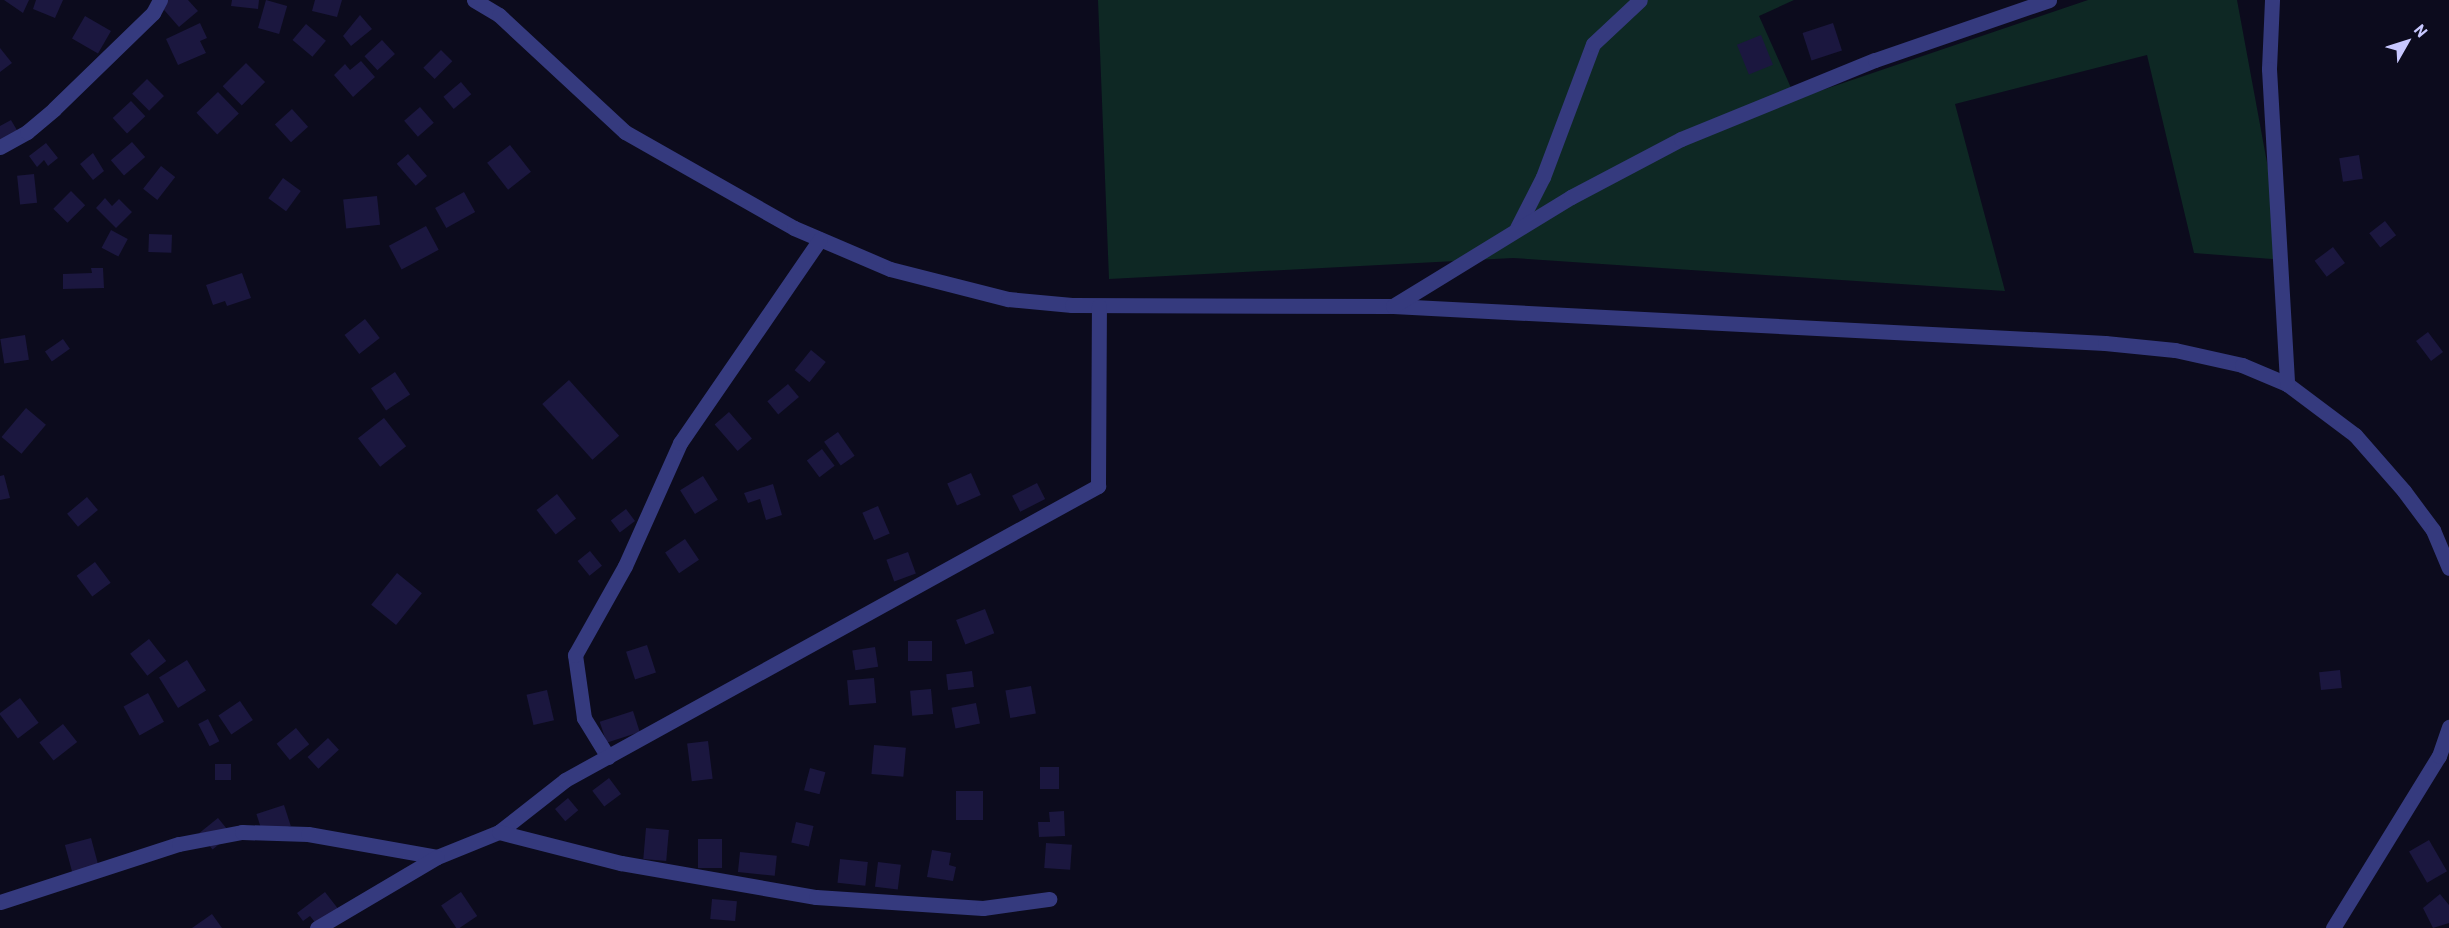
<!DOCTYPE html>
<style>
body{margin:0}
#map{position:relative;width:2449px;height:928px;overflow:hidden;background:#0c0b1d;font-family:Barlow,sans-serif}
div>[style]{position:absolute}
.green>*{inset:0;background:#0e2824}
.building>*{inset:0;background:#1b173f;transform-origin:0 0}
.street>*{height:15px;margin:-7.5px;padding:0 7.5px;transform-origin:7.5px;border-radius:7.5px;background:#353a7e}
span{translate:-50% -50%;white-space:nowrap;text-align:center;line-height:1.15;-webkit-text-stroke:6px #0c0b1d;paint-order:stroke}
.north{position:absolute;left:2377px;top:12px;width:60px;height:60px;-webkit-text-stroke:4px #0c0b1d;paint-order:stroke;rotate:51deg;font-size:16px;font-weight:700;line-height:24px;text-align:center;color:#c8c8ff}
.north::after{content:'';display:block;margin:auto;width:21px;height:27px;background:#c8c8ff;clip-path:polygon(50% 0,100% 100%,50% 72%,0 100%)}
</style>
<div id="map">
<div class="green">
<div style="clip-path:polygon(1098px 0,1794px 0,1759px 16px,1796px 99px,2088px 0,2237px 0,2285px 260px,2194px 253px,2147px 55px,1955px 104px,2005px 291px,1513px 258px,1109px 279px)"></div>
</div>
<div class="building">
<div style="clip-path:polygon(4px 0,29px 0,23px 13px)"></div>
<div style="clip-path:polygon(36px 0,63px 0,55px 18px,33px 9px)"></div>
<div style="clip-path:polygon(161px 0,188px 0,198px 11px,179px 27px,158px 3px)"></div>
<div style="clip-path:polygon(232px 0,259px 0,258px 9px,231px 6px)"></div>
<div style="left:266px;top:0;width:22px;height:29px;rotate:16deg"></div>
<div style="clip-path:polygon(315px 0,342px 0,337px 17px,312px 11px)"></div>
<div style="clip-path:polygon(360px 15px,372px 29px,351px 46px,343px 36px)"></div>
<div style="left:85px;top:16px;width:30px;height:26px;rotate:30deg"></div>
<div style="clip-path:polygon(200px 23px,207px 38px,200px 41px,206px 53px,178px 65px,166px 39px)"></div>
<div style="left:1833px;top:23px;width:29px;height:32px;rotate:72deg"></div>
<div style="left:306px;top:24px;width:26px;height:21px;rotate:40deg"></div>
<div style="left:1761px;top:35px;width:32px;height:26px;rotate:68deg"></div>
<div style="left:382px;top:40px;width:19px;height:24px;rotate:47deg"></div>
<div style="clip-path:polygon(0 48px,12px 63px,0 72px)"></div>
<div style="left:441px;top:50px;width:16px;height:25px;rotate:45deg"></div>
<div style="clip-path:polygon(361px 61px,375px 77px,353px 97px,334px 75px,345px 64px,350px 70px)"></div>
<div style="left:246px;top:63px;width:27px;height:33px;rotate:45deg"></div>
<div style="left:147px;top:79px;width:24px;height:21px;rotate:45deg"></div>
<div style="left:461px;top:82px;width:16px;height:23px;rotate:50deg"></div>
<div style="left:218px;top:92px;width:30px;height:30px;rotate:46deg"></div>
<div style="left:131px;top:101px;width:21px;height:25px;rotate:47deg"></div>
<div style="left:420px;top:107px;width:21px;height:21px;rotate:49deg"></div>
<div style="left:292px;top:109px;width:24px;height:23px;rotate:48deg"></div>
<div style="clip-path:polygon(11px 120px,21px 137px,0 143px,0 126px)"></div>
<div style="left:132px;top:142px;width:20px;height:28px;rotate:49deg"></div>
<div style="clip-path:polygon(46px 143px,58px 158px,48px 166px,44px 160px,37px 167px,29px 156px)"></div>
<div style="left:510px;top:145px;width:34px;height:29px;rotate:52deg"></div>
<div style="clip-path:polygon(93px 153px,104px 171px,93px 180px,80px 164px)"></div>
<div style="left:408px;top:154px;width:29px;height:15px;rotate:49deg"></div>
<div style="left:2359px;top:155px;width:24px;height:20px;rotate:81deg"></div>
<div style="left:161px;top:166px;width:18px;height:29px;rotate:38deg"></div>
<div style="left:34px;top:174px;width:29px;height:17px;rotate:84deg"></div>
<div style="left:283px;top:178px;width:22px;height:25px;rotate:36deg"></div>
<div style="left:71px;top:191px;width:20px;height:25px;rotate:45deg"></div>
<div style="left:464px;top:192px;width:23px;height:33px;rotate:61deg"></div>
<div style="left:377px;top:196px;width:29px;height:34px;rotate:84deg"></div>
<div style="clip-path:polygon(105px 198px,112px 206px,119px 199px,132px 212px,116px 228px,96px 208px)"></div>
<div style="left:2385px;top:221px;width:18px;height:20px;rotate:52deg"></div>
<div style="left:426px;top:226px;width:27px;height:42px;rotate:62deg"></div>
<div style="left:111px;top:230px;width:19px;height:20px;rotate:28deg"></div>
<div style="left:149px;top:234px;width:23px;height:18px;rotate:2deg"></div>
<div style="left:2333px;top:247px;width:20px;height:23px;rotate:53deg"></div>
<div style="clip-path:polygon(91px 268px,103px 268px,104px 288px,63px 289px,63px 274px,92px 273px)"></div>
<div style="clip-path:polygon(242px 273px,251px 298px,227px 306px,225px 301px,213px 305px,206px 285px)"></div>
<div style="left:365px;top:319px;width:24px;height:26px;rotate:52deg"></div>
<div style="left:2428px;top:332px;width:25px;height:15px;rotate:53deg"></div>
<div style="left:25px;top:335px;width:25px;height:25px;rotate:81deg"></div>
<div style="left:63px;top:339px;width:12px;height:22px;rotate:55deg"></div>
<div style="left:811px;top:350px;width:19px;height:26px;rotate:39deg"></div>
<div style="left:395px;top:372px;width:27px;height:29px;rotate:56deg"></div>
<div style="left:569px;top:380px;width:75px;height:36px;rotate:48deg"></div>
<div style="left:788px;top:384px;width:17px;height:27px;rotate:50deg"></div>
<div style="left:26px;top:408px;width:26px;height:38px;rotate:40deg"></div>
<div style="left:729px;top:412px;width:35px;height:19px;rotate:49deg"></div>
<div style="left:384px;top:418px;width:36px;height:33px;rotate:52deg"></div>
<div style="left:838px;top:432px;width:29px;height:17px;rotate:55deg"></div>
<div style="left:822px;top:449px;width:21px;height:19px;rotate:53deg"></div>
<div style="left:971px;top:473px;width:24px;height:26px;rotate:66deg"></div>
<div style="clip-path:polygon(4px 475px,10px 498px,0 500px,0 476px)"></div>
<div style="left:703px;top:476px;width:28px;height:27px;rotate:58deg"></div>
<div style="left:1037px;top:483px;width:18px;height:28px;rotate:63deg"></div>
<div style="clip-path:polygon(773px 484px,782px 515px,766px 520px,760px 499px,748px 503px,744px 493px)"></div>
<div style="left:557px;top:494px;width:31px;height:26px;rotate:52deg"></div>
<div style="left:87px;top:497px;width:17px;height:26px;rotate:50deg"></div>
<div style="left:878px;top:506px;width:30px;height:17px;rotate:67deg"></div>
<div style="left:626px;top:509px;width:15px;height:19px;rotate:53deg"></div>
<div style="left:685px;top:539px;width:25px;height:24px;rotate:56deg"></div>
<div style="left:590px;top:551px;width:19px;height:16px;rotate:51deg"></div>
<div style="left:908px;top:552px;width:23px;height:23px;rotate:70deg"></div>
<div style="left:95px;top:562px;width:26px;height:23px;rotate:53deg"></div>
<div style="left:397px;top:573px;width:32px;height:41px;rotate:39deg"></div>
<div style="left:985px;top:609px;width:26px;height:31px;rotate:69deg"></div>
<div style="left:149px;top:639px;width:28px;height:24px;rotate:52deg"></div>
<div style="left:908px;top:641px;width:24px;height:20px"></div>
<div style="left:647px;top:645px;width:29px;height:22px;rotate:72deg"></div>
<div style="left:875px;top:647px;width:20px;height:23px;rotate:81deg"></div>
<div style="left:187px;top:660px;width:36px;height:33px;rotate:58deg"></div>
<div style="left:2340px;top:670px;width:18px;height:21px;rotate:84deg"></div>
<div style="left:972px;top:671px;width:16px;height:26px;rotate:83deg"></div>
<div style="left:874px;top:678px;width:25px;height:27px;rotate:85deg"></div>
<div style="left:1031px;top:686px;width:28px;height:26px;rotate:80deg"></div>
<div style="left:931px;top:689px;width:25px;height:21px;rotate:85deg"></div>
<div style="left:547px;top:690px;width:31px;height:21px;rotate:77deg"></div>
<div style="left:148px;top:693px;width:33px;height:28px;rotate:61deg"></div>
<div style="left:20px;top:698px;width:31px;height:26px;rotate:53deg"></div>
<div style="left:240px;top:701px;width:23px;height:26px;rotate:56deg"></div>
<div style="left:976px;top:703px;width:21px;height:25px;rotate:79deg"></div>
<div style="left:633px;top:711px;width:22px;height:35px;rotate:72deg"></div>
<div style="left:208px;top:719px;width:25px;height:11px;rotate:63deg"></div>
<div style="left:63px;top:724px;width:23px;height:30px;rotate:52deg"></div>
<div style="left:296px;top:728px;width:21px;height:25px;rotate:51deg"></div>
<div style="left:328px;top:738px;width:16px;height:28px;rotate:47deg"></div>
<div style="left:708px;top:741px;width:38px;height:21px;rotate:83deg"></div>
<div style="left:874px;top:745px;width:32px;height:29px;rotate:5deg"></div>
<div style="left:215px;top:764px;width:16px;height:16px"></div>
<div style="left:1040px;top:767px;width:19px;height:22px"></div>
<div style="left:810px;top:768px;width:16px;height:23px;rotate:15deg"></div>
<div style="left:609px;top:778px;width:20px;height:21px;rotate:53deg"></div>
<div style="left:956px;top:791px;width:27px;height:29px"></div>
<div style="left:568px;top:798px;width:16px;height:17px;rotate:50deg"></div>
<div style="left:284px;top:805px;width:22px;height:29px;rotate:72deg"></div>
<div style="clip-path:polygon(1064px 811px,1065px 836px,1039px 837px,1038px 822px,1050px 822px,1049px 812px)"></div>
<div style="left:218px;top:818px;width:21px;height:24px;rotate:51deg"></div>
<div style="left:796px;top:822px;width:18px;height:21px;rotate:13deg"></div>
<div style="left:646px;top:828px;width:23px;height:31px;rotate:5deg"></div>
<div style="left:91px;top:838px;width:28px;height:27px;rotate:75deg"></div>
<div style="left:698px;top:839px;width:24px;height:29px"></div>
<div style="left:2429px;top:840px;width:36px;height:23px;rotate:60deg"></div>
<div style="left:1046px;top:843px;width:26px;height:25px;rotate:4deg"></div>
<div style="clip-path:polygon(932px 850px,951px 853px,949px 865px,956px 867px,953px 881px,927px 877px)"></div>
<div style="left:740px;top:852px;width:37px;height:20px;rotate:6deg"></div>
<div style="left:840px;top:859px;width:28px;height:24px;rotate:6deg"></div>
<div style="left:878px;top:862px;width:23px;height:25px;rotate:7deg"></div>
<div style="clip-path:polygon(325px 892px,339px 910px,318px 926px,310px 916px,303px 921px,297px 913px)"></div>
<div style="left:461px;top:892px;width:29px;height:24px;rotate:56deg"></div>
<div style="clip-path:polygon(2440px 894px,2449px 905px,2449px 923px,2433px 928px,2423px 908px)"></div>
<div style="left:712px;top:899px;width:25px;height:20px;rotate:5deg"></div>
<div style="clip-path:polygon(212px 914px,222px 928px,192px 928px)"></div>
</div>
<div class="street">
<div style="left:474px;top:0;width:29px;rotate:31deg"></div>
<div style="left:499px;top:15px;width:172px;rotate:42.9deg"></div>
<div style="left:625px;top:132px;width:194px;rotate:29.6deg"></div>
<div style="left:794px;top:228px;width:104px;rotate:23.1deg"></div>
<div style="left:890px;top:269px;width:122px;rotate:14.3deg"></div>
<div style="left:1008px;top:299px;width:64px;rotate:5.4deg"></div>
<div style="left:1072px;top:305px;width:321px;rotate:0.2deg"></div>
<div style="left:1393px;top:306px;width:713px;rotate:2.97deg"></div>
<div style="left:2105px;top:343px;width:70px;rotate:5.7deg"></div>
<div style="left:2175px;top:350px;width:69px;rotate:12.6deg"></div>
<div style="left:2242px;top:365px;width:49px;rotate:22.9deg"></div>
<div style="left:2287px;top:384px;width:85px;rotate:36.9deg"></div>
<div style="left:2355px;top:435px;width:74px;rotate:48.8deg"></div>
<div style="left:2404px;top:491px;width:49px;rotate:53.4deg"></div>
<div style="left:2433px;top:530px;width:41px;rotate:67.2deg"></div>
<div style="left:2272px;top:0;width:69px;rotate:92.5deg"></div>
<div style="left:2269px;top:69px;width:316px;rotate:86.7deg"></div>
<div style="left:0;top:147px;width:31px;rotate:-29deg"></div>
<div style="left:27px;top:132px;width:35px;rotate:-40deg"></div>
<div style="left:54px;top:109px;width:138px;rotate:-44.1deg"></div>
<div style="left:153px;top:13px;width:15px;rotate:-62deg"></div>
<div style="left:1517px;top:228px;width:57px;rotate:-63deg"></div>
<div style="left:1543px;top:177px;width:142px;rotate:-69.4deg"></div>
<div style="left:1593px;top:44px;width:64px;rotate:-43.1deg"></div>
<div style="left:1393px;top:306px;width:209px;rotate:-31.5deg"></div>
<div style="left:1571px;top:197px;width:124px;rotate:-27.8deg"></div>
<div style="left:1681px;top:139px;width:209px;rotate:-22.2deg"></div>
<div style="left:1875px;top:60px;width:184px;rotate:-19deg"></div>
<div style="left:608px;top:757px;width:46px;rotate:-121.6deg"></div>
<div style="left:584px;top:718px;width:64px;rotate:-98.1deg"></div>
<div style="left:575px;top:655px;width:102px;rotate:-60.7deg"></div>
<div style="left:625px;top:566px;width:135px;rotate:-65.9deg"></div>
<div style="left:680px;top:443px;width:247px;rotate:-55.5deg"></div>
<div style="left:499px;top:832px;width:84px;rotate:-38.2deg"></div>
<div style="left:565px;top:780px;width:609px;rotate:-28.88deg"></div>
<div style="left:1098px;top:486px;width:180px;rotate:-89.7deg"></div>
<div style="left:0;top:902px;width:188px;rotate:-18deg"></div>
<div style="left:179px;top:844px;width:64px;rotate:-10.8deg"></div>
<div style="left:242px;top:832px;width:66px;rotate:1.7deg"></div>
<div style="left:308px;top:834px;width:131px;rotate:10.1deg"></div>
<div style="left:437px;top:857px;width:67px;rotate:-22deg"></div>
<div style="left:499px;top:832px;width:126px;rotate:14.3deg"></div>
<div style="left:621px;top:863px;width:198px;rotate:9.9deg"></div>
<div style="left:816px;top:897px;width:167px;rotate:3.8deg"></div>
<div style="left:983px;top:908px;width:67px;rotate:-7.8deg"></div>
<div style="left:317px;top:928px;width:139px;rotate:-30.6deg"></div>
<div style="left:2333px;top:928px;width:202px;rotate:-58.4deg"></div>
<div style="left:2439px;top:756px;width:31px;rotate:-71deg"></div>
</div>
<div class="north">N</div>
</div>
